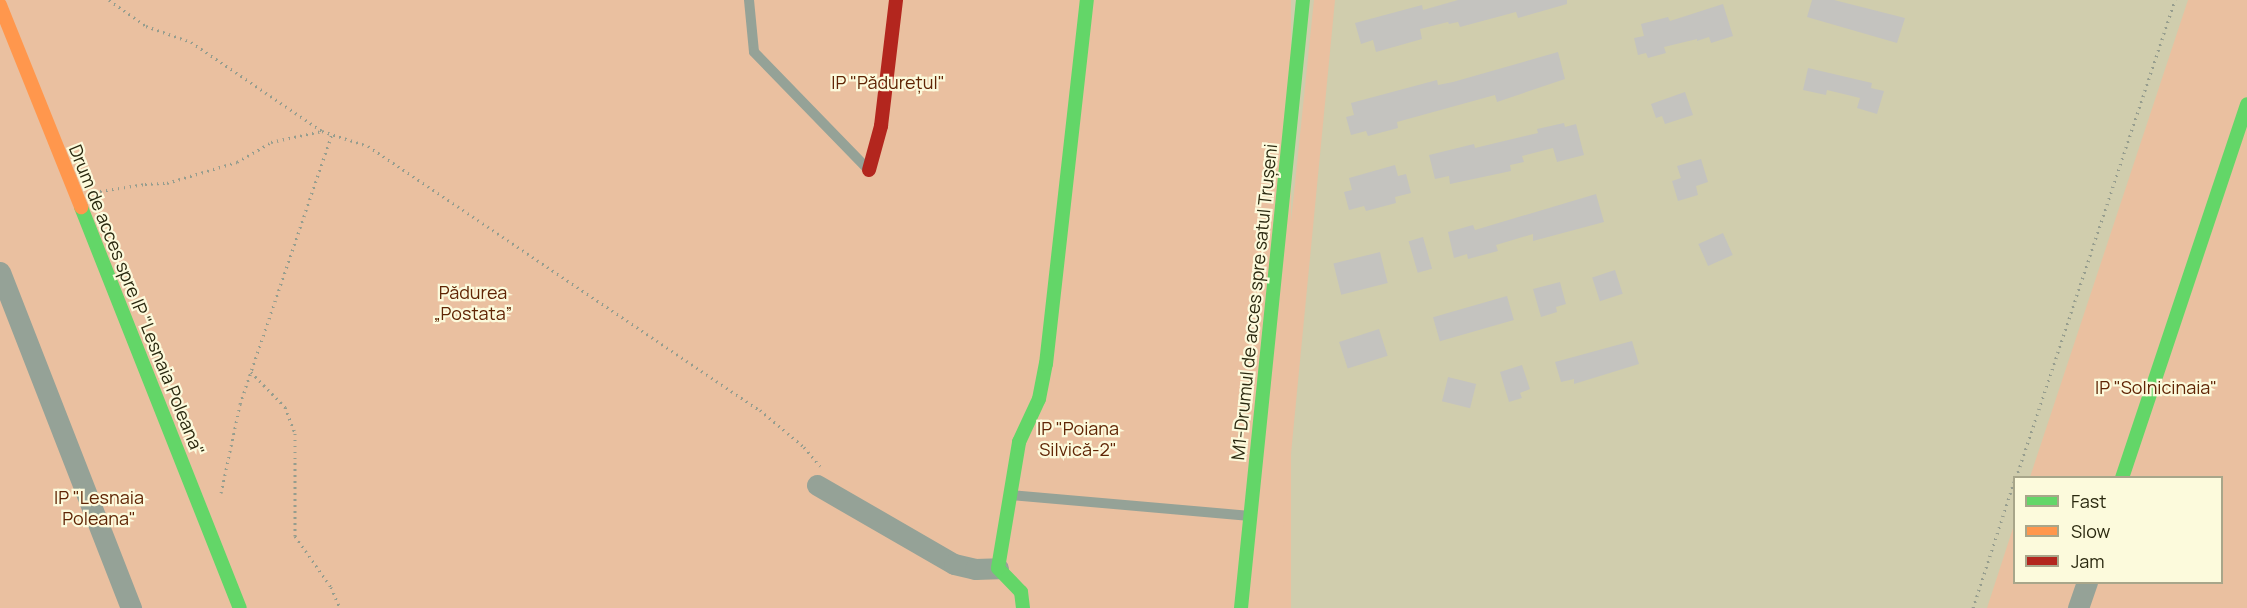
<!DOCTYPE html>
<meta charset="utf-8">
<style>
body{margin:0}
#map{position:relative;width:2247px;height:608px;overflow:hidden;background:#d0cdad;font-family:Manrope,sans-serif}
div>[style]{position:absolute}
.green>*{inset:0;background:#eac0a0;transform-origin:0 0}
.building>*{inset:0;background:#c4c3bf;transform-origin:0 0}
.path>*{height:3px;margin-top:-1.5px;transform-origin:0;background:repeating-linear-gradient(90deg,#969d8e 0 1.5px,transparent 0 6px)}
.lane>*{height:10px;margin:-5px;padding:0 5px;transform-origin:5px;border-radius:5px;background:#95a297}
.street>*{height:21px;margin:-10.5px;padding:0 10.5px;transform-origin:10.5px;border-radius:10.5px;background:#95a297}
.fast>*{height:14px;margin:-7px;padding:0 7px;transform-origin:7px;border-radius:7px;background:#63d668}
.slow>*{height:14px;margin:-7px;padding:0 7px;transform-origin:7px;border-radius:7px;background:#ff974d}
.jam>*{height:14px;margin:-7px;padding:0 7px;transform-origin:7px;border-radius:7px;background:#b3261e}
span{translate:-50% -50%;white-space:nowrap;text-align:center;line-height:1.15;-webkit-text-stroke:4.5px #fcfadc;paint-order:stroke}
.park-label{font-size:18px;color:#602505}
.street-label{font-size:18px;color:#2a280f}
.legend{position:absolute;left:2013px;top:476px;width:210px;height:108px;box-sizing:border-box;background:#fcfadc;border:2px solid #a8a68a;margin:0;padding:8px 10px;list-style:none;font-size:18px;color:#2a280f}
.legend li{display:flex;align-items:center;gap:12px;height:30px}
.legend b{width:30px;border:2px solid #a8a68a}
</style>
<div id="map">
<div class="green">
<div style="left:0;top:0;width:1291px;height:608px"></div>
<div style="clip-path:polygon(1314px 0,1335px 0,1276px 608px,1251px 608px)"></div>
<div style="clip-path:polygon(2188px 0,2247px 0,2247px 608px,1987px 608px,2014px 525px,2014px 582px,2222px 582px,2222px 478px,2030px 477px)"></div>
</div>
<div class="building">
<div style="clip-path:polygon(1458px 0,1567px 0,1567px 4px,1518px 18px,1516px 12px,1460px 27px,1458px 22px,1449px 24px,1448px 22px,1420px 29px,1422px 39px,1376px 52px,1373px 40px,1361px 44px,1355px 23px,1422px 5px,1423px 10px)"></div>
<div style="clip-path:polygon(1812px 0,1834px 0,1905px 18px,1897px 43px,1807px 17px)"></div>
<div style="clip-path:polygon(1723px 4px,1733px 36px,1711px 43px,1709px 37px,1697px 41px,1697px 39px,1664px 47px,1666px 53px,1648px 58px,1646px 53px,1638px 55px,1634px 38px,1644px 36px,1641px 24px,1668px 17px,1670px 21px)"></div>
<div style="clip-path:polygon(1558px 52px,1565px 79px,1497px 102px,1495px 95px,1397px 122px,1398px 128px,1368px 136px,1366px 131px,1351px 135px,1346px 117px,1354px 115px,1351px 103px,1437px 80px,1438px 85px,1453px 82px)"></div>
<div style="clip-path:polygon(1808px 68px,1872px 83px,1871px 88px,1884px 91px,1877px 114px,1857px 108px,1860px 98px,1827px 90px,1826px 95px,1803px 90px)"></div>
<div style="clip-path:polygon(1685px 92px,1693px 115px,1665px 124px,1662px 116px,1656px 118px,1651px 104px)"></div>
<div style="clip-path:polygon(1564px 123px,1565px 127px,1576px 124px,1584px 155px,1557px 162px,1553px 148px,1522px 156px,1524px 162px,1510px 165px,1511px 171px,1450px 184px,1449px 176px,1435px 179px,1429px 155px,1474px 144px,1475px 148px,1538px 133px,1537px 129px)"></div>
<div style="clip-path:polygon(1701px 159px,1708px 182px,1696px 186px,1698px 195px,1678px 201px,1672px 181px,1681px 178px,1677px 166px)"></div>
<div style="clip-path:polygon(1395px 165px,1398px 176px,1406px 174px,1411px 193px,1395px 197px,1396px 203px,1366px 211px,1364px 206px,1349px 210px,1344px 192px,1352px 190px,1349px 178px)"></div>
<div style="clip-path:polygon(1596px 194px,1604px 222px,1533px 241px,1533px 234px,1496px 245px,1498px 251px,1468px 259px,1467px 254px,1454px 258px,1448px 232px,1473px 225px,1475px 230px)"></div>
<div style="left:1723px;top:233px;width:24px;height:27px;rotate:66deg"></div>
<div style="left:1423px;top:237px;width:33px;height:15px;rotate:74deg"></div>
<div style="left:1380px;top:252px;width:32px;height:48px;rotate:76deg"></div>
<div style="left:1615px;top:270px;width:25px;height:24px;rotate:72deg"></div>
<div style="clip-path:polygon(1560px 282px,1566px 304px,1556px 307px,1557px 312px,1541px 317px,1533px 289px)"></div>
<div style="left:1507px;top:296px;width:25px;height:77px;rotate:74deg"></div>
<div style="left:1379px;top:329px;width:28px;height:42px;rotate:72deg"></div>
<div style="clip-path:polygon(1632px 341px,1639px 364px,1574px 384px,1574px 379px,1561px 382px,1555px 362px)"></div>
<div style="clip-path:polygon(1522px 365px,1530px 389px,1520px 393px,1522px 398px,1509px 402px,1500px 372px)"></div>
<div style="left:1448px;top:377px;width:29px;height:25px;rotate:14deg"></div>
</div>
<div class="path">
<div style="left:109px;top:0;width:45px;rotate:35.1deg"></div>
<div style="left:146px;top:26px;width:48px;rotate:19.6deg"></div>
<div style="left:191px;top:42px;width:158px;rotate:34.2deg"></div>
<div style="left:322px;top:131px;width:48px;rotate:18.1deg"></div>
<div style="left:368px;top:146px;width:473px;rotate:34deg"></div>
<div style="left:760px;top:410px;width:57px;rotate:40.1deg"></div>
<div style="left:804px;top:447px;width:25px;rotate:50deg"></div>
<div style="left:100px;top:191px;width:46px;rotate:-8.8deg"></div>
<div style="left:145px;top:184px;width:22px;rotate:-3deg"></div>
<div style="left:167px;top:183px;width:73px;rotate:-16.7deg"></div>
<div style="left:237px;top:162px;width:39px;rotate:-30deg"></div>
<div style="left:271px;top:142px;width:52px;rotate:-12.2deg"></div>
<div style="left:251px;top:372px;width:49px;rotate:45.8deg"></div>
<div style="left:285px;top:407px;width:28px;rotate:69deg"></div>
<div style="left:295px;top:433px;width:103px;rotate:90deg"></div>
<div style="left:295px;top:536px;width:62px;rotate:54.8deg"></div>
<div style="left:331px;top:587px;width:23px;rotate:67deg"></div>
<div style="left:2016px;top:478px;width:504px;rotate:-71.6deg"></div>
<div style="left:221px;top:493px;width:91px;rotate:-77.9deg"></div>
<div style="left:240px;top:404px;width:285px;rotate:-71.2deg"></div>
<div style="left:1973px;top:608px;width:133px;rotate:-72deg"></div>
</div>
<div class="lane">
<div style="left:749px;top:0;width:52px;rotate:84.5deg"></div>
<div style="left:754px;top:52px;width:162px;rotate:45.8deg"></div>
<div style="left:1011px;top:495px;width:240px;rotate:5deg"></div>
</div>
<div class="street">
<div style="left:0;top:272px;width:361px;rotate:68.7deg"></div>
<div style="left:817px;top:485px;width:158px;rotate:30deg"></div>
<div style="left:954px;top:564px;width:22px;rotate:13deg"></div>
<div style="left:975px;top:569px;width:23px;rotate:-2deg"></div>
<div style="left:2078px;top:608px;width:28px;rotate:-71deg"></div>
</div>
<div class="fast">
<div style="left:81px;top:207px;width:431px;rotate:68.4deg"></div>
<div style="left:2122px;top:478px;width:394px;rotate:-71.5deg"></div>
<div style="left:1023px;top:608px;width:16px;rotate:-97deg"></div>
<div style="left:1021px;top:592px;width:33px;rotate:-134deg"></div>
<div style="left:998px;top:568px;width:128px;rotate:-80.5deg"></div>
<div style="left:1019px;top:442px;width:47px;rotate:-65.1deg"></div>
<div style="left:1039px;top:399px;width:36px;rotate:-79deg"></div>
<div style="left:1046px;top:364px;width:366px;rotate:-83.6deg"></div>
<div style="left:1241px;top:608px;width:611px;rotate:-84.18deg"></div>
</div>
<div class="slow">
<div style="left:0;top:5px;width:218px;rotate:68.1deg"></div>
</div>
<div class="jam">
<div style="left:869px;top:170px;width:46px;rotate:-74.7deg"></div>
<div style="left:881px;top:126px;width:127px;rotate:-83.2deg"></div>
</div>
<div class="park-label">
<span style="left:888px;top:82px">IP "Pădurețul"</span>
<span style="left:473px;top:303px">Pădurea<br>„Postata”</span>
<span style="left:2156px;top:387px">IP "Solnicinaia"</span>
<span style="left:1078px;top:439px">IP "Poiana<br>Silvică-2"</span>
<span style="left:99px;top:508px">IP "Lesnaia<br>Poleana"</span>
</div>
<div class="street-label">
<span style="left:137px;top:300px;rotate:68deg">Drum de acces spre IP "Lesnaia Poleana"</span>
<span style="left:1254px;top:302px;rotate:-84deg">M1-Drumul de acces spre satul Trușeni</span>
</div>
<ul class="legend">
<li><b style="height:8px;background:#63d668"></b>Fast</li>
<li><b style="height:8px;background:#ff974d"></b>Slow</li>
<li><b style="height:8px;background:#b3261e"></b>Jam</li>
</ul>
</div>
